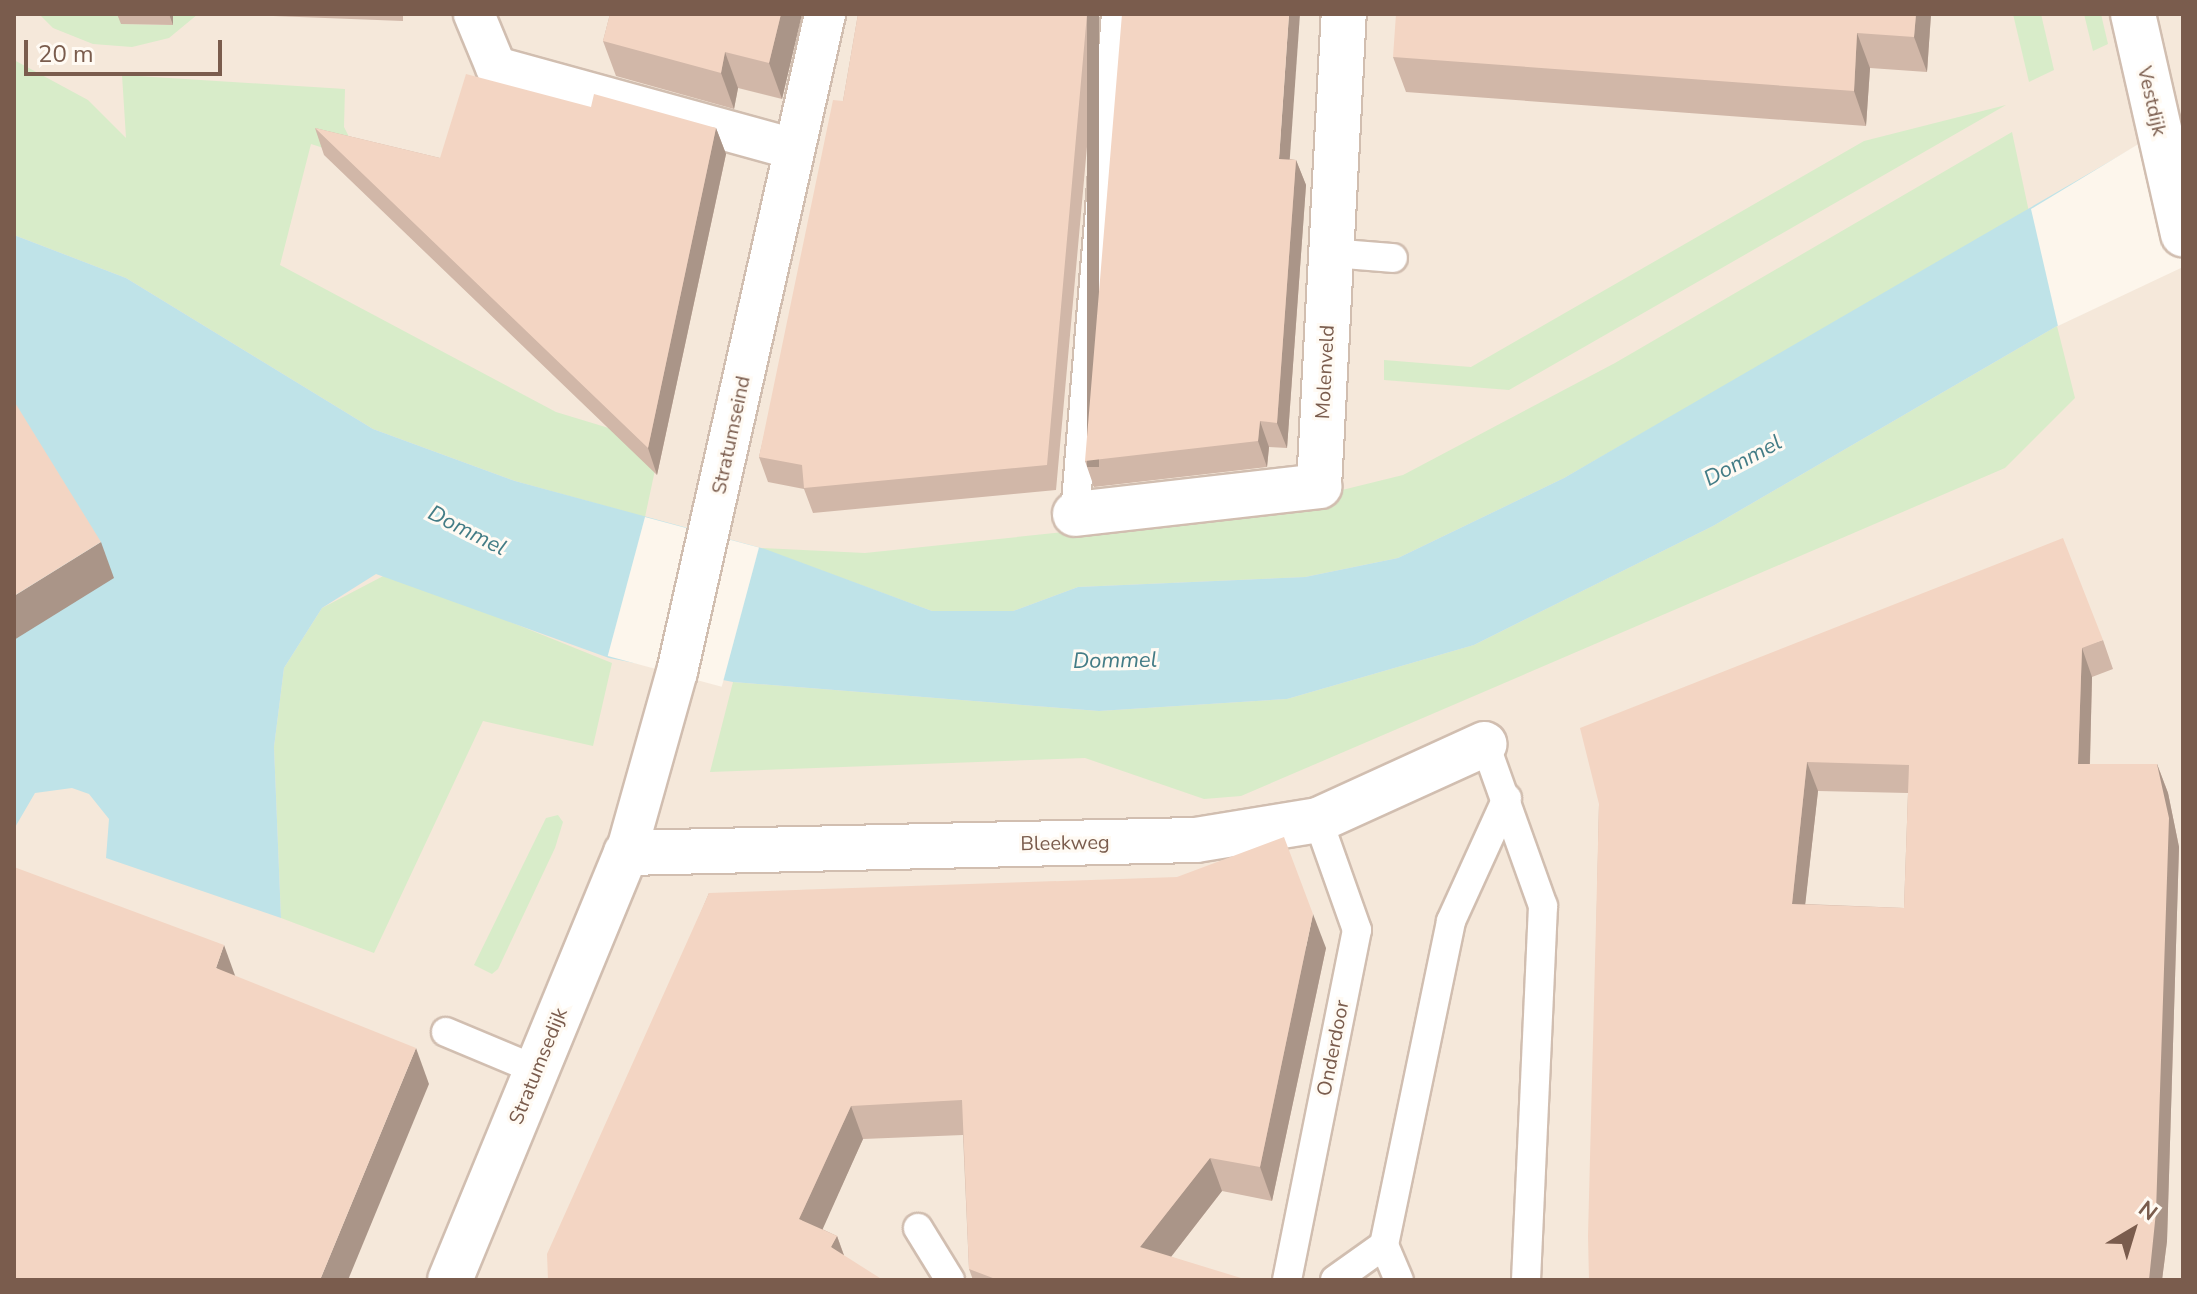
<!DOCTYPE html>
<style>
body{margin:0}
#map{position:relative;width:2197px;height:1294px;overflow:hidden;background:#fdf6ec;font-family:"Nunito Sans",sans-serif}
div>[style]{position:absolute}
.residential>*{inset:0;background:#f5e8da;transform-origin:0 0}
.green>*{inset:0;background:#d8ecc9}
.water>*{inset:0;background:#bfe3e8}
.pier>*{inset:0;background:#fdf6ec;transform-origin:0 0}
.roads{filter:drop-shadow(2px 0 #d1beb0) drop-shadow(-2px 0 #d1beb0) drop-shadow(0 2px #d1beb0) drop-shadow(0 -2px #d1beb0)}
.service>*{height:28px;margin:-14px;padding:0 14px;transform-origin:14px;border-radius:14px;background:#fff}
.pedestrian>*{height:40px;margin:-20px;padding:0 20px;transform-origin:20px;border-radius:20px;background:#fff}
.minor>*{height:44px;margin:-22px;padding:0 22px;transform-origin:22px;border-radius:22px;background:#fff}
.tertiary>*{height:44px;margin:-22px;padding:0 22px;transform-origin:22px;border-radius:22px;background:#fff}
.wall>*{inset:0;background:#d1b7a8}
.shaded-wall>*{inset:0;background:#aa9588;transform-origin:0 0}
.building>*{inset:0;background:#f3d5c3}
span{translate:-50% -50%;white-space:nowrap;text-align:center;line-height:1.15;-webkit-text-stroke:6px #fffaf3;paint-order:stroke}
.street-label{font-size:20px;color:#7a5c4d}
.water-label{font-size:22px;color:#437c86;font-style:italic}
.frame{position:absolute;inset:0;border:16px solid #7a5c4d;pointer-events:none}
.north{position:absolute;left:2093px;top:1190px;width:80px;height:80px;-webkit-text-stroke:6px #fffaf3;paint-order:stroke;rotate:38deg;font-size:22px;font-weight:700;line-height:32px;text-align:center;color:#7a5c4d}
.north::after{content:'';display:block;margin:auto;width:28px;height:36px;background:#7a5c4d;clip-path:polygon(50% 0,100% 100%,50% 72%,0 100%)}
.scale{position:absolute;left:24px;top:40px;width:198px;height:36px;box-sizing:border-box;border:4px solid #7a5c4d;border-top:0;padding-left:10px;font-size:24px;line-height:28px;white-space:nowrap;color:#7a5c4d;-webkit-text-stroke:6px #fffaf3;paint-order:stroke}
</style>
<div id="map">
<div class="residential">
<div style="left:14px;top:14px;width:2169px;height:1266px"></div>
</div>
<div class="green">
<div style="clip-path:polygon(39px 14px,121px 14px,122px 24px,173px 25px,173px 14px,198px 14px,169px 38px,132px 47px,93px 44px,53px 28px)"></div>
<div style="clip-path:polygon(2013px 14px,2041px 14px,2054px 70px,2029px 82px)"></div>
<div style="clip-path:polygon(2084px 14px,2101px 14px,2108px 44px,2093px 51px)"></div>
<div style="clip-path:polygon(14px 60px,88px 100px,126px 138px,122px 75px,345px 89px,344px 127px,361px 160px,311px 144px,280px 265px,556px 412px,612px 429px,658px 456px,645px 517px,515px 481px,373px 429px,126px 278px,14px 235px)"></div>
<div style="clip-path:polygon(2006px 105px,1509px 390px,1384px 380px,1384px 360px,1471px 367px,1864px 141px)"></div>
<div style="clip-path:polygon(2012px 132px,2029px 212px,1564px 478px,1398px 558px,1305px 577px,1078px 587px,1013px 611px,932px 611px,760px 548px,865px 553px,1321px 505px,1338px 491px,1403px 475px,1615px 363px)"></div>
<div style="clip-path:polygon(2057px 326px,2075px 398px,2005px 468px,1241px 796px,1204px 799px,1085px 758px,710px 772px,733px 682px,1099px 711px,1287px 699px,1474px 645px,1713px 526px)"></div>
<div style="clip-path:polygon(389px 573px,612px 663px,593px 746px,483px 721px,374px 953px,281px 918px,274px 747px,284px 668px,322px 608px)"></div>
<div style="clip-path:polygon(558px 815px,563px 822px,555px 848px,498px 969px,492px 974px,474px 965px,546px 818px)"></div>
</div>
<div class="water">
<div style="clip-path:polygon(2183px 119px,2183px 266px,2057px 326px,1713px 526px,1474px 645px,1287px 699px,1099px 711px,733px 682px,609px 658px,376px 574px,322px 608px,284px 668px,274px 747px,281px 918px,106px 858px,109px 819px,89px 794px,72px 788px,35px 793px,14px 829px,14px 235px,126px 278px,373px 429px,515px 481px,765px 549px,932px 611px,1013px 611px,1078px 587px,1305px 577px,1398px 558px,1564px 478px)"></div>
</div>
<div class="pier">
<div style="clip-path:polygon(2183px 117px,2183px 267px,2058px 326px,2031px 209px)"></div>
<div style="left:645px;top:517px;width:118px;height:144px;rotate:15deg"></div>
</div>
<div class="roads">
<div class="service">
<div style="left:1331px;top:253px;width:62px;rotate:4.6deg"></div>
<div style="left:1075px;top:514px;width:502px;rotate:-85.31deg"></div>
<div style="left:1485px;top:744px;width:172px;rotate:70.3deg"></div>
<div style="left:1543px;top:906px;width:374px;rotate:92.6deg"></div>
<div style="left:446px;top:1032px;width:99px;rotate:22.7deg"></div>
<div style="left:918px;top:1228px;width:61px;rotate:58.4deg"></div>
<div style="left:1384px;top:1245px;width:38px;rotate:67deg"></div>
<div style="left:1287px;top:1280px;width:357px;rotate:-78.7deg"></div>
<div style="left:1357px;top:930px;width:117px;rotate:-109.5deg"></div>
<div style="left:1335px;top:1280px;width:60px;rotate:-35.5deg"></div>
<div style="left:1384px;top:1245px;width:331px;rotate:-78.3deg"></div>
<div style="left:1451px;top:921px;width:135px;rotate:-65.5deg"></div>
</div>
<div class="pedestrian">
<div style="left:474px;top:14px;width:57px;rotate:67.5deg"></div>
<div style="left:496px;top:67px;width:308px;rotate:15.4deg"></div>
<div style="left:626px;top:853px;width:188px;rotate:-74.3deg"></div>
<div style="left:677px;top:672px;width:674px;rotate:-77.32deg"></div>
</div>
<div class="minor">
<div style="left:1075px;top:514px;width:246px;rotate:-6.5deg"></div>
<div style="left:1319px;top:486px;width:473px;rotate:-87deg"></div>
<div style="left:450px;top:1280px;width:462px;rotate:-67.6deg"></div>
<div style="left:626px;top:853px;width:570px;rotate:-1.31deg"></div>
<div style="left:1196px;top:840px;width:124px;rotate:-9.3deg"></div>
<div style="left:1318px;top:820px;width:183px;rotate:-24.5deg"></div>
</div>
<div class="tertiary">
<div style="left:2133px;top:14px;width:226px;rotate:77.2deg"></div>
</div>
</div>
<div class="wall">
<div style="clip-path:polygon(117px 14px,173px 14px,173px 25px,121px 24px)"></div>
<div style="clip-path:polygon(220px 14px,403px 14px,403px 21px)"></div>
<div style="clip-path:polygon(610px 14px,802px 14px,782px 99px,738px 88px,734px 109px,616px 76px,603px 41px)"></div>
<div style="clip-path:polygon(858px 14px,1099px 14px,1056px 490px,813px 513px,804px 489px,768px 482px,759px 457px,843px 101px)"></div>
<div style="clip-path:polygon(1931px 14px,1927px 72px,1870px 68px,1866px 126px,1406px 92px,1393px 57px)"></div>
<div style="clip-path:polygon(591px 107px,716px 128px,726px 154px,657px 475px,324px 155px,315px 128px,440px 158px)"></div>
<div style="clip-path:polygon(1290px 159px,1296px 160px,1306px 185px,1287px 448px,1269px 447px,1267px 467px,1094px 487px,1085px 461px)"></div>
<div style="clip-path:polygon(evenodd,2103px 640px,2113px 669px,2092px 677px,2090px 764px,2157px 764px,2168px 793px,2179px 847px,2167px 1241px,2162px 1280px,1589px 1280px,1599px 804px,2103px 640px,1818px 791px,1908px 793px,1904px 908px,1805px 904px,1818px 791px)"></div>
<div style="clip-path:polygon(709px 893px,1326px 948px,1272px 1201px,1222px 1191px,1171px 1257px,1241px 1280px,973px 1280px,969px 1269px,963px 1135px,863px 1139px,822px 1229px,837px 1236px,844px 1255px,548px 1280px)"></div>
</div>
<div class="shaded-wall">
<div style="clip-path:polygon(169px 14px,173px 14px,173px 25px)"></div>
<div style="clip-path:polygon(781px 14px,802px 14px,782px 99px,769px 63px)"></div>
<div style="left:1087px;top:14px;width:12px;height:453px"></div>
<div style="clip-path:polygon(1289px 14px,1300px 14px,1288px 184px,1279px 159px)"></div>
<div style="clip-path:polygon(1916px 14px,1931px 14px,1927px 72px,1914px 37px)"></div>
<div style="clip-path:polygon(1857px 33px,1870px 68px,1866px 126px,1854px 91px)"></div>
<div style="clip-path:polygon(725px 52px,738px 88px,734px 109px,721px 73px)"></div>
<div style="clip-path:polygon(716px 128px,726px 154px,657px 475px,648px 448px)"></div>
<div style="clip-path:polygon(1296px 160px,1306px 185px,1287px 448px,1277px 423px)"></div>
<div style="clip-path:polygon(1260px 421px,1269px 447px,1267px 467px,1258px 441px)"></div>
<div style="clip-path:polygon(101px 542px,114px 578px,14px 640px,14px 596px)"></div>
<div style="clip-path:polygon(2082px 648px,2092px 677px,2089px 793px,2078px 764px)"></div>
<div style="clip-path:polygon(1807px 762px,1818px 791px,1802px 933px,1792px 904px)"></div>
<div style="clip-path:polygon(2157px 764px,2168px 793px,2179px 847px,2167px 1241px,2162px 1280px,2149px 1280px)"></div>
<div style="clip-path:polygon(1313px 914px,1326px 948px,1272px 1201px,1260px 1167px)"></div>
<div style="clip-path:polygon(224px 945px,237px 981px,216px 968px)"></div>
<div style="clip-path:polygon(416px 1048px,429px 1084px,348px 1280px,320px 1280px)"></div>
<div style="clip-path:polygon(851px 1106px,863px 1139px,812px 1253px,799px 1219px)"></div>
<div style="clip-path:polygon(1210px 1158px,1222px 1191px,1153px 1280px,1140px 1247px)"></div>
<div style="clip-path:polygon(837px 1236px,849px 1270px,831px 1247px)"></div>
</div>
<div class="building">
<div style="clip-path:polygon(610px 14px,781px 14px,769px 63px,725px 52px,721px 73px,603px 41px)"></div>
<div style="clip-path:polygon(858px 14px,1087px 14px,1047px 465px,804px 488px,802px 465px,759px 457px,833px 100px,843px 101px)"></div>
<div style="clip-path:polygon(1122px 14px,1289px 14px,1279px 159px,1296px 160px,1277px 423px,1260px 421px,1258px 441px,1085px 461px)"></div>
<div style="clip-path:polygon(1396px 14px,1916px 14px,1914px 37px,1857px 33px,1854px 91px,1393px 57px)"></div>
<div style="clip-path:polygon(466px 74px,591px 107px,594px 94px,716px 128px,648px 448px,315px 128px,440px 158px)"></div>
<div style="clip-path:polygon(14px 401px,101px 542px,14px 596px)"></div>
<div style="clip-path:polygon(evenodd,2063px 538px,2103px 640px,2082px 648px,2078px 764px,2157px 764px,2169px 818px,2156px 1212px,2149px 1280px,1589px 1280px,1588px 1236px,1599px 804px,1580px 728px,2063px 538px,1807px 762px,1909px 765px,1904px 908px,1792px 904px,1807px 762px)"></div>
<div style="clip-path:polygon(1284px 837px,1313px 914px,1260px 1167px,1210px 1158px,1140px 1247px,1241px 1278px,1240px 1280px,998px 1280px,969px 1269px,962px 1100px,851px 1106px,799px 1219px,837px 1236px,831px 1247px,883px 1280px,548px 1280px,547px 1254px,709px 893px,1177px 877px)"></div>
<div style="clip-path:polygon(14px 867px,224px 945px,216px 968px,416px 1048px,320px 1280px,14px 1280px)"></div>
</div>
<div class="street-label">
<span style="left:2152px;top:101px;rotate:77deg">Vestdijk</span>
<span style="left:1325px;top:372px;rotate:-87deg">Molenveld</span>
<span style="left:731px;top:435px;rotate:-78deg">Stratumseind</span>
<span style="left:1065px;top:843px;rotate:-1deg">Bleekweg</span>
<span style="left:1333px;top:1048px;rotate:-79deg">Onderdoor</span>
<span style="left:538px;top:1066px;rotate:-68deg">Stratumsedijk</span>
</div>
<div class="water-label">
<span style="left:1743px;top:461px;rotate:-28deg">Dommel</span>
<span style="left:467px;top:531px;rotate:27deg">Dommel</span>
<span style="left:1115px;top:661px;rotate:-1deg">Dommel</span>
</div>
<div class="frame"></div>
<div class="north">N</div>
<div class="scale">20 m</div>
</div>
